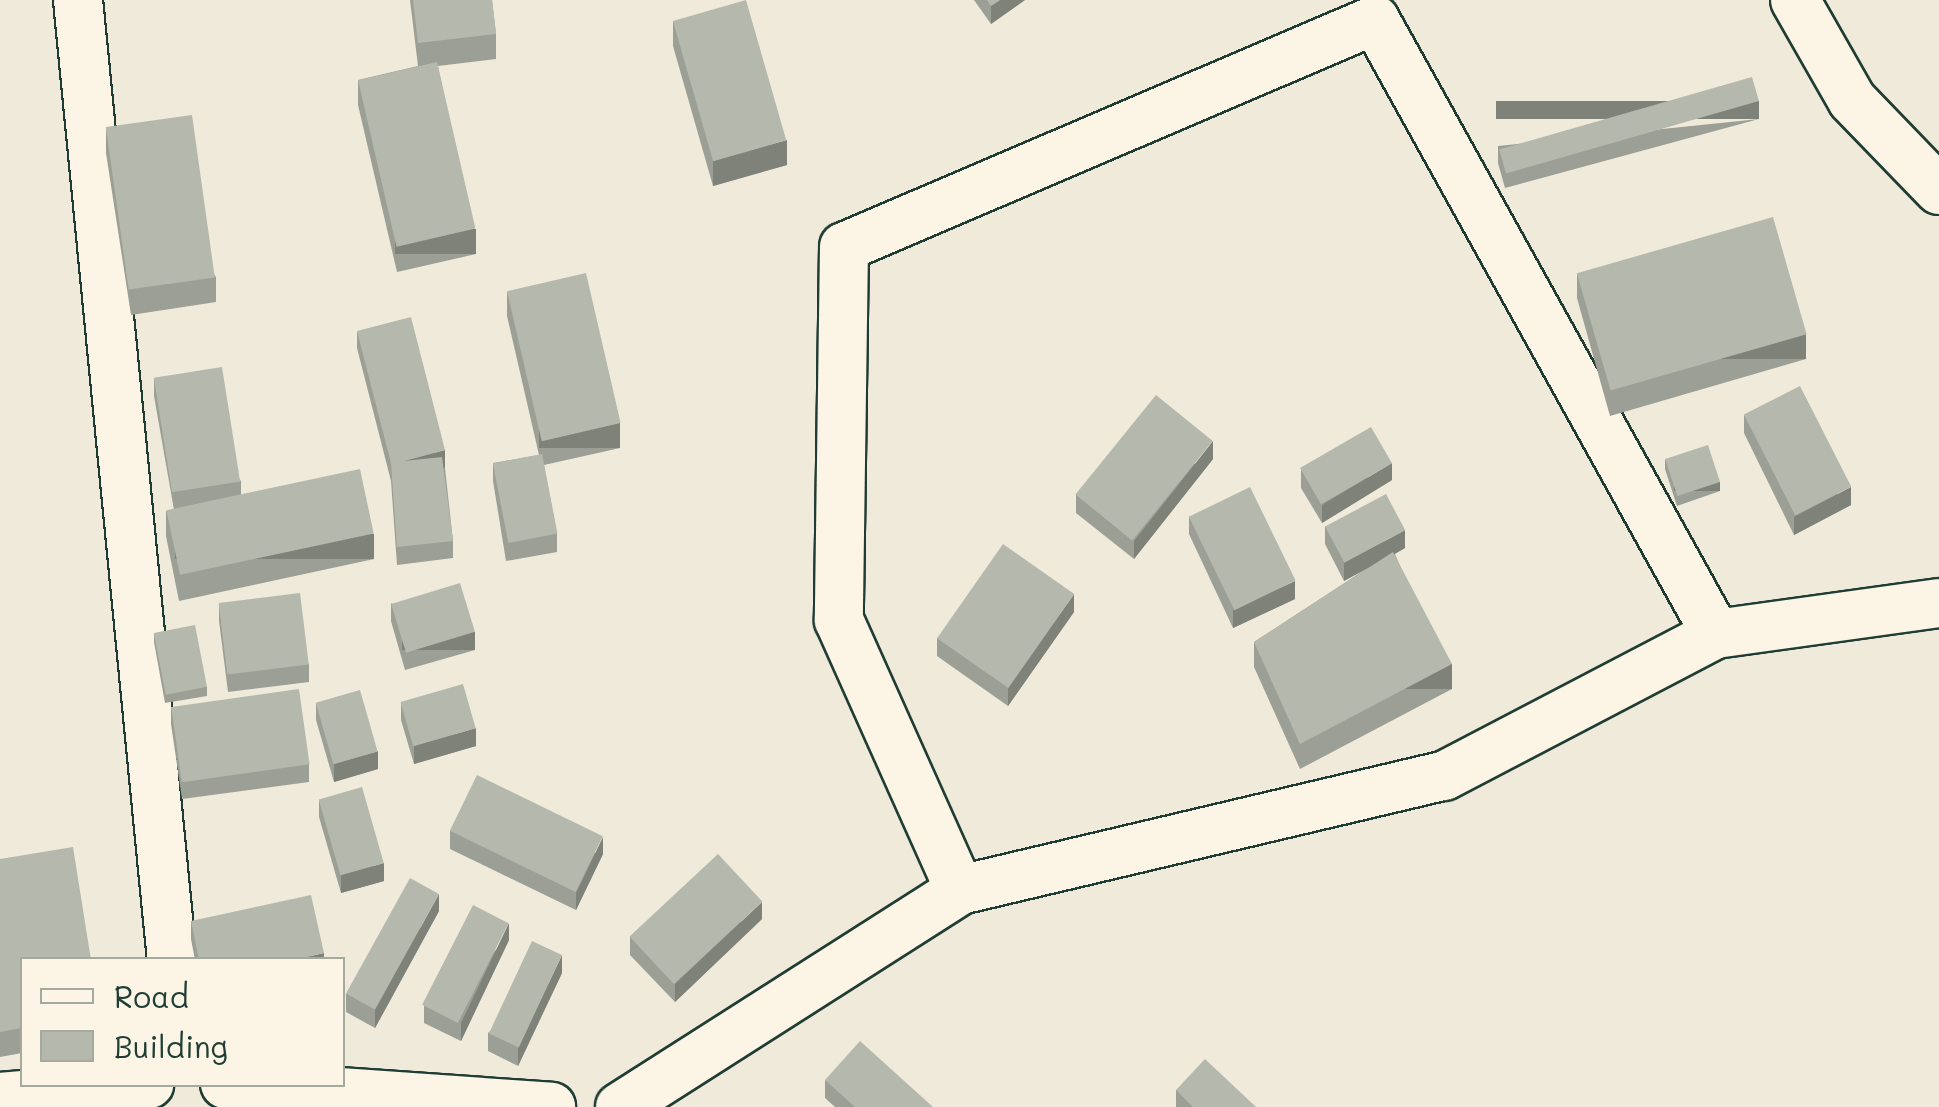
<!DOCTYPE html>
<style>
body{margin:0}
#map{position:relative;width:1939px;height:1107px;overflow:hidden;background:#efeada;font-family:Mali,sans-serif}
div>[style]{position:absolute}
.roads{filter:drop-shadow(2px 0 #1f3d34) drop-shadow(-2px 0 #1f3d34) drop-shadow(0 2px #1f3d34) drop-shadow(0 -2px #1f3d34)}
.street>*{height:48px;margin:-24px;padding:0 24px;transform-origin:24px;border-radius:24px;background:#fcf5e5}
.wall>*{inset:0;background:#9c9f95}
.shaded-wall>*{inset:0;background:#7f8279;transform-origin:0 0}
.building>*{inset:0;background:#b5b9ad;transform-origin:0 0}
span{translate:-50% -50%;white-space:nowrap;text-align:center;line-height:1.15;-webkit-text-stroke:10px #fcf5e5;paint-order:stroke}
.legend{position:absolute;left:20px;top:957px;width:325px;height:130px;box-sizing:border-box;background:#fcf5e5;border:2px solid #a4ab9e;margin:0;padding:12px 18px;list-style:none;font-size:30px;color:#1f3d34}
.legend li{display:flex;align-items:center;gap:20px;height:50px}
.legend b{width:50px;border:2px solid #a4ab9e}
</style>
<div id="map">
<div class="roads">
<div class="street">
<div style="left:78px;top:0;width:965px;rotate:84.41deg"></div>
<div style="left:1795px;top:0;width:115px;rotate:60.3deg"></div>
<div style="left:1852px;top:100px;width:125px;rotate:46deg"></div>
<div style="left:1716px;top:634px;width:702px;rotate:-119.05deg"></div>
<div style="left:1375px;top:20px;width:577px;rotate:156.85deg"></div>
<div style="left:844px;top:247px;width:373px;rotate:90.8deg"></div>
<div style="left:839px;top:620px;width:296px;rotate:65.9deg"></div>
<div style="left:960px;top:890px;width:497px;rotate:-13.3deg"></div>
<div style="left:1444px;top:776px;width:307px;rotate:-27.6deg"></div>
<div style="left:1716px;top:634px;width:225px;rotate:-7.9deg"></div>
<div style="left:225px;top:1084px;width:327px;rotate:4deg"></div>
<div style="left:0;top:1097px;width:150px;rotate:-5deg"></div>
<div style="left:620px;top:1107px;width:403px;rotate:-32.5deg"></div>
</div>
</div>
<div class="wall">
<div style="clip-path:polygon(410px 0,492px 0,496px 34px,496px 59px,438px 66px,476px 254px,397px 272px,358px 105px,358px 80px,418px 66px)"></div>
<div style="clip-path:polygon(974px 0,1025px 0,991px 24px)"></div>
<div style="clip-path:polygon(673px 21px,787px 165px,713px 186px,673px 46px)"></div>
<div style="clip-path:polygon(1759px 119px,1505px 188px,1498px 163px,1498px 146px)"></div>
<div style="clip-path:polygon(106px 128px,216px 277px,216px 302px,131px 315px,106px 153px)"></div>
<div style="clip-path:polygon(1577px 273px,1806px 359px,1610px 416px,1577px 298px)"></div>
<div style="clip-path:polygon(507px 291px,620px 448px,544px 465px,557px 534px,557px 552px,506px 561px,493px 481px,493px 463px,539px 455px,507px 316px)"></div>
<div style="clip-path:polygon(357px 331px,445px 468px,453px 541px,453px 558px,397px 565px,391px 481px,357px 348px)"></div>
<div style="clip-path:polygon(154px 378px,241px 481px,241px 495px,374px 559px,179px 601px,166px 536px,166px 511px,174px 510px,154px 396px)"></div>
<div style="clip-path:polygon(1744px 415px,1851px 505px,1794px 535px,1744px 433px)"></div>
<div style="clip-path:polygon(1213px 459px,1134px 559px,1076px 513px,1076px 495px)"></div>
<div style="clip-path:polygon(1665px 459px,1720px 491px,1677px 506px,1665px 469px)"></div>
<div style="clip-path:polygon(1301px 470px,1392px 480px,1322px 523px,1301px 488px)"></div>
<div style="clip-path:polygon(1189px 516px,1295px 599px,1233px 628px,1189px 534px)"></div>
<div style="clip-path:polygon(1325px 526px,1405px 548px,1395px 554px,1452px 689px,1300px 769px,1254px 667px,1254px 642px,1369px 567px,1344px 581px,1325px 544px)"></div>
<div style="clip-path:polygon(391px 603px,475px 650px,405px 670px,391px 621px)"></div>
<div style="clip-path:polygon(219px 604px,309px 664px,309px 682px,228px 692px,219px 621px)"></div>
<div style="clip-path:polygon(1074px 612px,1008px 706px,937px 656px,937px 638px)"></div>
<div style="clip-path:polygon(154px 633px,207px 687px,207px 696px,165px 703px,154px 642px)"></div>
<div style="clip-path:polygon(401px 702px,476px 746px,414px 764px,401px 720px)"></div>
<div style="clip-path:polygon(316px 703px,378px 769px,334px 782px,316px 720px)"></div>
<div style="clip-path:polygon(171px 707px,309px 764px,309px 782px,182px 799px,171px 724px)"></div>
<div style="clip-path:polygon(319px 800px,384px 881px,341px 893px,319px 817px)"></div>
<div style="clip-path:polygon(450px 831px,603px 854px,576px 910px,450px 849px)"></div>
<div style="clip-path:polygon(0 859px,22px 960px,22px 1053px,0 1057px)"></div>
<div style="clip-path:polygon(439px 911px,375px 1028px,346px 1012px,346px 994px)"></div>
<div style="clip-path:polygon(762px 919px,675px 1002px,630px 955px,630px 937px)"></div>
<div style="clip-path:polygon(191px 921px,324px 960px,195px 960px,191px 939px)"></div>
<div style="clip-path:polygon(509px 940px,461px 1041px,424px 1023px,424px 1006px)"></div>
<div style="clip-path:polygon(562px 973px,518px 1066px,488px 1051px,488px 1033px)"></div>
<div style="clip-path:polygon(825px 1080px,933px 1107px,835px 1107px,825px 1098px)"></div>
<div style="clip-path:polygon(1176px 1090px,1256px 1107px,1176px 1107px)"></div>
</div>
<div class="shaded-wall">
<div style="clip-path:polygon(1000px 0,1025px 0,991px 24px,991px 6px)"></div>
<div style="left:1759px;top:101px;width:18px;height:263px;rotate:90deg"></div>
<div style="clip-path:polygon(787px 140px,787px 165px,713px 186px,713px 161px)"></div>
<div style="left:476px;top:229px;width:25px;height:81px;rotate:90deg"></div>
<div style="left:1806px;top:334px;width:25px;height:204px;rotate:90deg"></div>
<div style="left:620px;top:423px;width:25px;height:81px;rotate:90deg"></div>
<div style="clip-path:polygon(1213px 441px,1213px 459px,1134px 559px,1134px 541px)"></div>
<div style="clip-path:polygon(445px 450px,445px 468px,404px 479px,404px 461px)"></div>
<div style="clip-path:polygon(1392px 463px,1392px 480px,1322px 523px,1322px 505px)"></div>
<div style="left:1720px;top:482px;width:9px;height:46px;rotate:90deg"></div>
<div style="clip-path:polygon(1851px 487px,1851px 505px,1794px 535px,1794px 517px)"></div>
<div style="clip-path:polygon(1405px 530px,1405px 548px,1344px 581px,1344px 563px)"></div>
<div style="left:374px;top:534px;width:25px;height:199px;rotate:90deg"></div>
<div style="clip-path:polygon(1295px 581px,1295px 599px,1233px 628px,1233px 610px)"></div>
<div style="clip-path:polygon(1074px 594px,1074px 612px,1008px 706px,1008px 688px)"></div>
<div style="left:475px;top:632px;width:18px;height:73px;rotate:90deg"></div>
<div style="left:1452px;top:664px;width:25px;height:172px;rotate:90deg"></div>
<div style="clip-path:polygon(476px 728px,476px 746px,414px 764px,414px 746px)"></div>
<div style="clip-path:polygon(378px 751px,378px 769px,334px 782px,334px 764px)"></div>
<div style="clip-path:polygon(603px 837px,603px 854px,576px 910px,576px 893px)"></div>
<div style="clip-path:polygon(384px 863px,384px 881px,341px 893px,341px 875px)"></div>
<div style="clip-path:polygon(439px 894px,439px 911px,375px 1028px,375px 1010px)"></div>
<div style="clip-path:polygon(762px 902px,762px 919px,675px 1002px,675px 984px)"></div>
<div style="clip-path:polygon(509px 923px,509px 940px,461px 1041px,461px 1023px)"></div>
<div style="clip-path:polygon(324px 953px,324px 960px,294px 960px)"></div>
<div style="clip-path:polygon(562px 955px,562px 973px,518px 1066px,518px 1048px)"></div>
</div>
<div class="building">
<div style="clip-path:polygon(413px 0,492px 0,496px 34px,418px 43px)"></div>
<div style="left:746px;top:0;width:146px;height:76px;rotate:74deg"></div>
<div style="clip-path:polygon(987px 0,1000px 0,991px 6px)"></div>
<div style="left:437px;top:62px;width:171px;height:81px;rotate:77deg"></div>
<div style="left:1752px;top:77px;width:25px;height:263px;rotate:74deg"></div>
<div style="left:192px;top:115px;width:164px;height:87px;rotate:82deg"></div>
<div style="left:1773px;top:217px;width:122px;height:204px;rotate:74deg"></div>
<div style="left:586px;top:273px;width:154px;height:81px;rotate:77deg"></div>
<div style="clip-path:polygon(411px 317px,445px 450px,404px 461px,442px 457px,453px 541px,397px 547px,391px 463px,357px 331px)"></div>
<div style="left:222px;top:367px;width:116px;height:69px;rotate:81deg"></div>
<div style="left:1800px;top:386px;width:113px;height:63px;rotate:63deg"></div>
<div style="left:1156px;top:395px;width:73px;height:128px;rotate:39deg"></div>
<div style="left:1371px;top:427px;width:42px;height:82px;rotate:60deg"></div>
<div style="left:1708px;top:445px;width:39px;height:45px;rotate:72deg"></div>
<div style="left:542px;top:454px;width:81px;height:50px;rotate:79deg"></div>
<div style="left:360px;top:469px;width:66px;height:198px;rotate:78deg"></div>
<div style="left:1250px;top:487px;width:104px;height:68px;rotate:64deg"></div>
<div style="left:1386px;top:494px;width:41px;height:69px;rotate:62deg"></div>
<div style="left:1003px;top:544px;width:87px;height:115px;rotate:35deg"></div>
<div style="clip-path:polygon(1393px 552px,1452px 664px,1300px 744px,1254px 642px)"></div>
<div style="left:460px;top:583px;width:51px;height:72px;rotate:73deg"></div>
<div style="left:300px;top:593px;width:72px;height:82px;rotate:83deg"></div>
<div style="left:195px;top:625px;width:63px;height:42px;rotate:79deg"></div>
<div style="left:463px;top:684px;width:46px;height:65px;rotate:74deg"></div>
<div style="left:299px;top:689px;width:76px;height:129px;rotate:82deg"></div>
<div style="left:360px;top:690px;width:64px;height:46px;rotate:74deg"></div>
<div style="left:477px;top:775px;width:140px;height:62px;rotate:26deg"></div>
<div style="left:362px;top:787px;width:79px;height:45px;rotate:74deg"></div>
<div style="clip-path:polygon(73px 847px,91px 960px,22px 960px,22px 1028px,0 1032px,0 859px)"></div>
<div style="left:718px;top:854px;width:65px;height:121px;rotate:47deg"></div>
<div style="left:410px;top:878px;width:33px;height:132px;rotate:29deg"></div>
<div style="clip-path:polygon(311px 895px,324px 953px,294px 960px,199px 960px,191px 921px)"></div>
<div style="left:473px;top:905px;width:40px;height:112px;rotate:27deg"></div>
<div style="left:532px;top:941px;width:33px;height:102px;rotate:25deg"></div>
<div style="clip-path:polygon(860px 1041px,933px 1107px,855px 1107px,825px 1080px)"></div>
<div style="clip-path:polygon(1205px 1059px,1256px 1107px,1193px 1107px,1176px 1090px)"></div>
</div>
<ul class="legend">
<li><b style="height:12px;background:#fcf5e5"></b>Road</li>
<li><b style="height:28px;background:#b5b9ad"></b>Building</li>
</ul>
</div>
